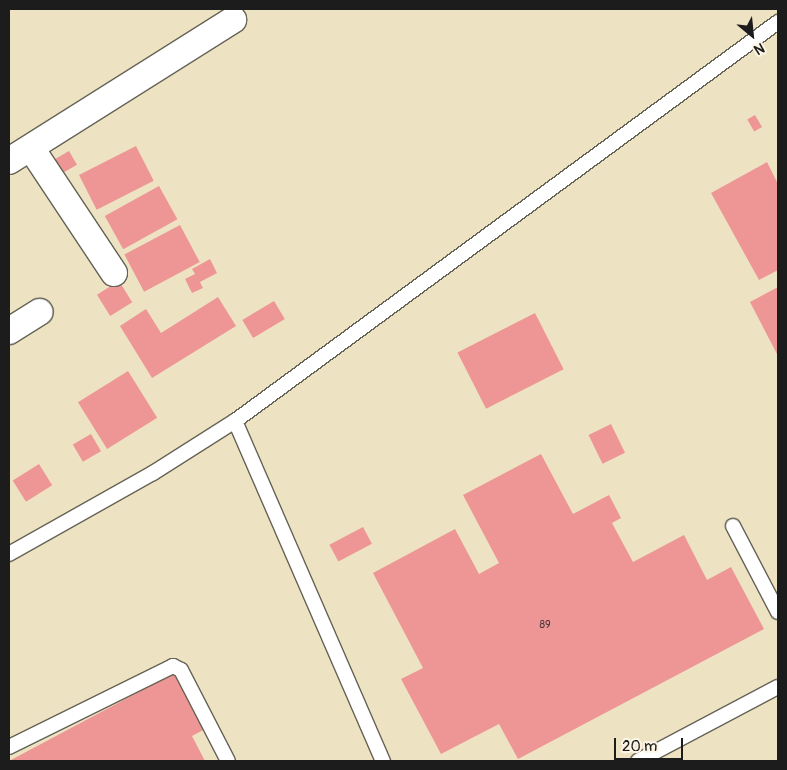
<!DOCTYPE html>
<style>
body{margin:0}
#map{position:relative;width:787px;height:770px;overflow:hidden;background:#ede3c2;font-family:Pangolin,sans-serif}
div>[style]{position:absolute}
.building>*{inset:0;background:#ee9695;transform-origin:0 0}
.roads{filter:drop-shadow(1px 0 #656256) drop-shadow(-1px 0 #656256) drop-shadow(0 1px #656256) drop-shadow(0 -1px #656256)}
.service>*{height:14px;margin:-7px;padding:0 7px;transform-origin:7px;border-radius:7px;background:#fff}
.minor>*{height:26px;margin:-13px;padding:0 13px;transform-origin:13px;border-radius:13px;background:#fff}
span{translate:-50% -50%;white-space:nowrap;text-align:center;line-height:1.15;-webkit-text-stroke:4px #fcf5e5;paint-order:stroke}
.number-label{font-size:11px;color:#503a3a}
.number-label span{-webkit-text-stroke-width:0}
.frame{position:absolute;inset:0;border:10px solid #1c1c1c;pointer-events:none}
.north{position:absolute;left:727px;top:10px;width:50px;height:50px;-webkit-text-stroke:4px #fcf5e5;paint-order:stroke;rotate:152deg;font-size:14px;font-weight:700;line-height:20px;text-align:center;color:#1c1c1c}
.north::after{content:'';display:block;margin:auto;width:18px;height:22px;background:#1c1c1c;clip-path:polygon(50% 0,100% 100%,50% 72%,0 100%)}
.scale{position:absolute;left:614px;top:738px;width:69px;height:22px;box-sizing:border-box;border:2px solid #1c1c1c;border-top:0;padding-left:6px;font-size:15px;line-height:18px;white-space:nowrap;color:#1c1c1c;-webkit-text-stroke:4px #fcf5e5;paint-order:stroke}
</style>
<div id="map">
<div class="building">
<div style="left:755px;top:115px;width:14px;height:9px;rotate:60deg"></div>
<div style="left:136px;top:146px;width:39px;height:64px;rotate:63deg"></div>
<div style="left:69px;top:151px;width:16px;height:21px;rotate:60deg"></div>
<div style="clip-path:polygon(767px 162px,778px 184px,778px 270px,759px 280px,711px 193px)"></div>
<div style="left:159px;top:186px;width:38px;height:62px;rotate:61deg"></div>
<div style="left:180px;top:225px;width:42px;height:63px;rotate:62deg"></div>
<div style="clip-path:polygon(210px 259px,217px 273px,200px 282px,203px 288px,192px 293px,185px 279px,195px 274px,192px 269px)"></div>
<div style="left:119px;top:281px;width:25px;height:26px;rotate:58deg"></div>
<div style="clip-path:polygon(778px 287px,778px 356px,750px 302px)"></div>
<div style="clip-path:polygon(218px 297px,236px 326px,152px 378px,120px 326px,146px 309px,161px 333px)"></div>
<div style="left:274px;top:301px;width:21px;height:37px;rotate:59deg"></div>
<div style="left:535px;top:313px;width:63px;height:87px;rotate:63deg"></div>
<div style="left:128px;top:371px;width:55px;height:59px;rotate:58deg"></div>
<div style="left:611px;top:424px;width:32px;height:25px;rotate:64deg"></div>
<div style="left:91px;top:434px;width:20px;height:21px;rotate:60deg"></div>
<div style="clip-path:polygon(541px 454px,573px 514px,609px 495px,621px 518px,612px 523px,633px 562px,684px 535px,707px 580px,731px 567px,764px 629px,518px 759px,499px 724px,441px 754px,401px 679px,423px 668px,373px 573px,455px 529px,479px 574px,499px 563px,463px 495px)"></div>
<div style="left:39px;top:464px;width:25px;height:31px;rotate:58deg"></div>
<div style="left:363px;top:527px;width:19px;height:38px;rotate:62deg"></div>
<div style="clip-path:polygon(180px 670px,209px 727px,192px 736px,205px 761px,9px 761px)"></div>
</div>
<div class="roads">
<div class="service">
<div style="left:235px;top:421px;width:371px;rotate:66.5deg"></div>
<div style="left:733px;top:526px;width:97px;rotate:62.4deg"></div>
<div style="left:9px;top:554px;width:165px;rotate:-29.4deg"></div>
<div style="left:153px;top:473px;width:97px;rotate:-32.4deg"></div>
<div style="left:235px;top:421px;width:674px;rotate:-36.31deg"></div>
<div style="left:9px;top:747px;width:183px;rotate:-26.3deg"></div>
<div style="left:173px;top:666px;width:9px;rotate:27deg"></div>
<div style="left:181px;top:670px;width:102px;rotate:62.7deg"></div>
<div style="left:638px;top:761px;width:158px;rotate:-27.9deg"></div>
</div>
<div class="minor">
<div style="left:31px;top:148px;width:150px;rotate:56.4deg"></div>
<div style="left:9px;top:161px;width:265px;rotate:-32.2deg"></div>
<div style="left:9px;top:331px;width:36px;rotate:-32deg"></div>
</div>
</div>
<div class="number-label">
<span style="left:545px;top:625px">89</span>
</div>
<div class="frame"></div>
<div class="north">N</div>
<div class="scale">20 m</div>
</div>
